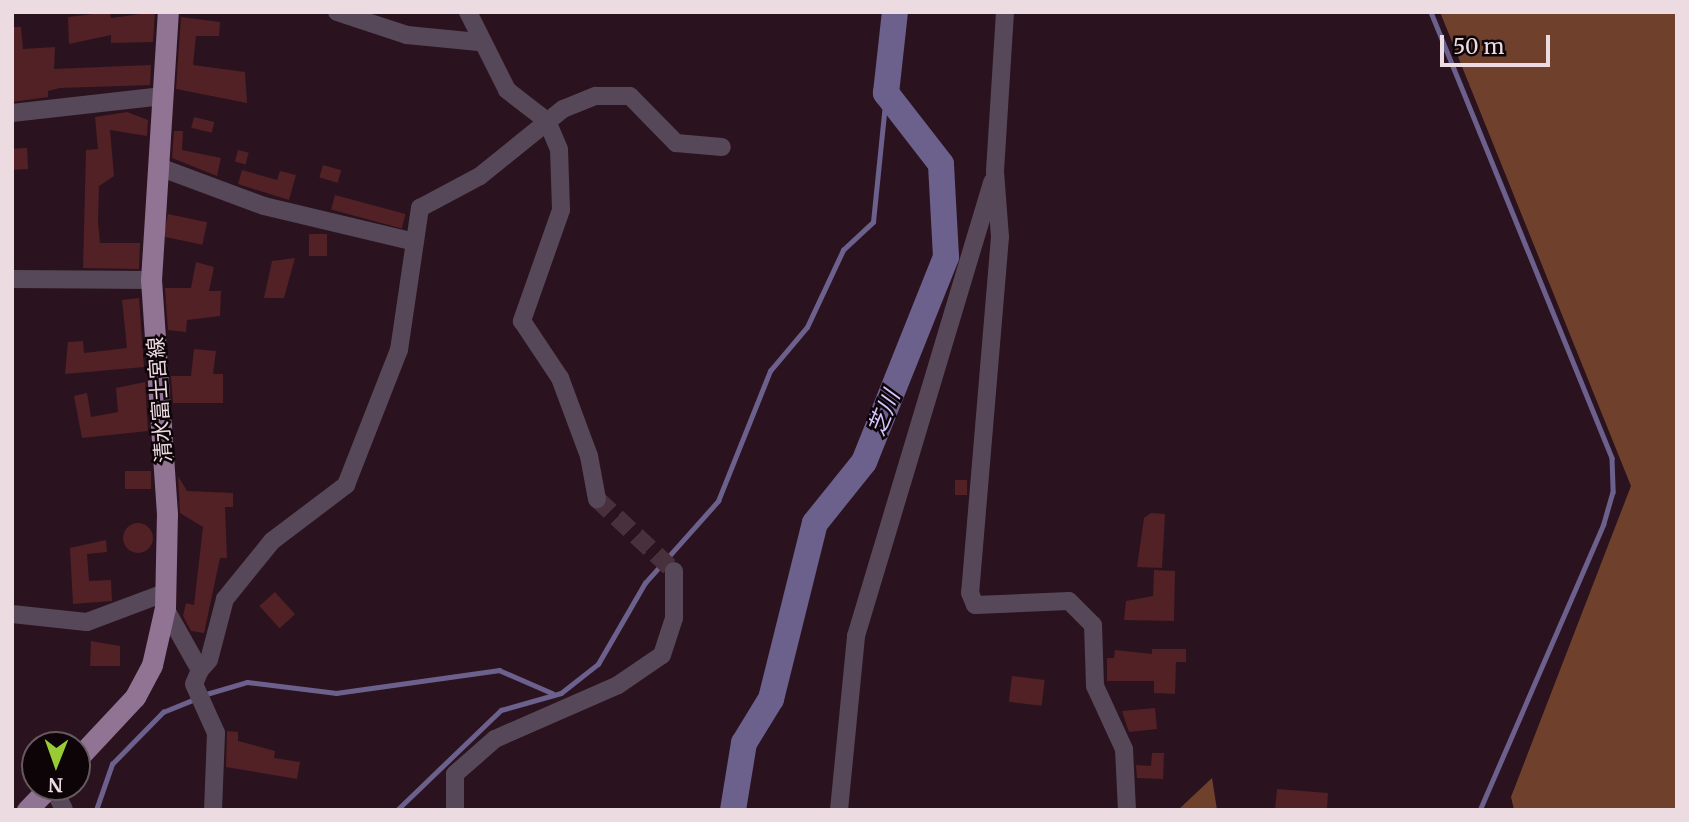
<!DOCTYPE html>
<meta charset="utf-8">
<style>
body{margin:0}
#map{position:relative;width:1689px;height:822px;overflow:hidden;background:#2b121f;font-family:Merriweather,"Noto Sans JP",serif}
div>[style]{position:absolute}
.forest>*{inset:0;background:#6f412d}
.stream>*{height:4.5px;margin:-2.25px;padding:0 2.25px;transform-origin:2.25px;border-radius:2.25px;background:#6c608d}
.river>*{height:26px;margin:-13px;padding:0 13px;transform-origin:13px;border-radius:13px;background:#6c608d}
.building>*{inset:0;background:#512125;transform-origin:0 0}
.round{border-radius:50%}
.street-tunnel>*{height:18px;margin-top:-9px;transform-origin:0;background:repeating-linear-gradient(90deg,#48303c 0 18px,transparent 0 27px)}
.street>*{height:18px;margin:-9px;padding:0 9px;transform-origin:9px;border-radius:9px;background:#564858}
.primary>*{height:21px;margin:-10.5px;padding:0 10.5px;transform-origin:10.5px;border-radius:10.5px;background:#917394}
span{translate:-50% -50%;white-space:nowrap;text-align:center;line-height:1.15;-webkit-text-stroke:5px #0d0408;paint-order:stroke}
.street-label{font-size:21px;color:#eddbe2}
.water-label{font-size:23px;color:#d3c5ff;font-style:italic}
.frame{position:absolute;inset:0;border:14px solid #eddbe2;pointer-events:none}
.north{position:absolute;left:21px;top:731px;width:70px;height:70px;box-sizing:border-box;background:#0d0408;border:2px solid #675a5f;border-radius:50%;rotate:181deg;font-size:19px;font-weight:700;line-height:28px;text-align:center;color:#eddbe2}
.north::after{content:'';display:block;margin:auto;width:24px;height:32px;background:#99cb35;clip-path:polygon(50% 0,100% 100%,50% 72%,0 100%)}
.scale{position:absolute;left:1440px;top:35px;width:110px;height:32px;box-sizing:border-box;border:4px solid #eddbe2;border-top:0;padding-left:9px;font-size:21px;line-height:24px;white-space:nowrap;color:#eddbe2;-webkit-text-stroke:5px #0d0408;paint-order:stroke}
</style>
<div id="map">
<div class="forest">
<div style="clip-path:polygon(1440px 12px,1677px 12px,1677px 810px,1514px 810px,1511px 797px,1631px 486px)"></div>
<div style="clip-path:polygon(1212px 778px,1217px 810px,1178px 810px)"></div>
</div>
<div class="stream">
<div style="left:1431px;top:12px;width:481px;rotate:67.9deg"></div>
<div style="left:1612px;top:458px;width:34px;rotate:88deg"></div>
<div style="left:1613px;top:492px;width:33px;rotate:106deg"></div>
<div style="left:1604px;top:524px;width:312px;rotate:113.4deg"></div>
<div style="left:203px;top:695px;width:46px;rotate:-16.5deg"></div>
<div style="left:247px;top:682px;width:90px;rotate:7deg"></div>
<div style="left:336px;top:693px;width:165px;rotate:-8deg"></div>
<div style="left:499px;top:670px;width:58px;rotate:23.5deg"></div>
<div style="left:96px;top:810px;width:49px;rotate:-70.8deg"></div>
<div style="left:112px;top:764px;width:73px;rotate:-45.6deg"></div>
<div style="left:163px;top:712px;width:35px;rotate:-22deg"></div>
<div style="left:397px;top:810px;width:144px;rotate:-43.9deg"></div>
<div style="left:501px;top:710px;width:62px;rotate:-15.8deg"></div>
<div style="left:561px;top:693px;width:47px;rotate:-38.1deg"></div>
<div style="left:598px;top:664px;width:94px;rotate:-59.9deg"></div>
<div style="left:645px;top:583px;width:110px;rotate:-48.3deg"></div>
<div style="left:718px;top:501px;width:140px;rotate:-68.2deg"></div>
<div style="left:770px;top:371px;width:57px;rotate:-49.9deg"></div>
<div style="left:807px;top:327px;width:85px;rotate:-64.9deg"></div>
<div style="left:843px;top:250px;width:41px;rotate:-43deg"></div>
<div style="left:873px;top:222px;width:130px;rotate:-84.2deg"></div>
</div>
<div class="river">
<div style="left:733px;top:810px;width:68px;rotate:-80.7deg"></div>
<div style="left:744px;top:743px;width:52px;rotate:-58.5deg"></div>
<div style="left:771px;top:699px;width:181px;rotate:-76deg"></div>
<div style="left:815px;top:523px;width:78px;rotate:-51.2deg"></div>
<div style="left:864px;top:462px;width:221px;rotate:-68.2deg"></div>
<div style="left:946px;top:257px;width:93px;rotate:-93.1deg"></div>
<div style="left:941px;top:164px;width:90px;rotate:-127.8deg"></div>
<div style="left:886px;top:93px;width:81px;rotate:-83.7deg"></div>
</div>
<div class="building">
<div style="clip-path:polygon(110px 12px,111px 18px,155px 12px,153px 42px,111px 43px,111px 35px,69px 44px,68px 17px)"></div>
<div style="clip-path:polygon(181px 17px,220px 22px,219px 36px,196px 36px,193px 65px,245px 72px,247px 103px,176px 89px)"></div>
<div style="clip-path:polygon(12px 27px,21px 27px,23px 49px,55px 47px,54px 69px,151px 65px,150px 85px,60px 88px,48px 91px,48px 97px,12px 102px)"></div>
<div style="clip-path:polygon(127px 112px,148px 120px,147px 136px,110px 130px,114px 176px,99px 186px,98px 222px,100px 243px,140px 243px,139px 269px,83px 268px,86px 150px,98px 149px,95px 117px)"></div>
<div style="left:194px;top:117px;width:21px;height:11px;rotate:14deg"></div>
<div style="clip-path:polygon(174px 131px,183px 131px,182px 150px,221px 158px,217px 176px,172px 158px)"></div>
<div style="left:27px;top:148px;width:21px;height:15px;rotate:87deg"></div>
<div style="left:238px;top:150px;width:11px;height:12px;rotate:15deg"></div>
<div style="left:323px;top:165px;width:19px;height:13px;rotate:16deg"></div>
<div style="clip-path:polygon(242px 170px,277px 180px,280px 171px,296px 175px,289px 200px,238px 184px)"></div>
<div style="left:335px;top:195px;width:73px;height:15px;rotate:15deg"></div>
<div style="left:168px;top:214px;width:40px;height:23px;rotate:12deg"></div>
<div style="left:309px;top:234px;width:18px;height:22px"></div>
<div style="clip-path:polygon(295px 258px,284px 298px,264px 298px,272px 261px)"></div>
<div style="clip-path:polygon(196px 262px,214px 267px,209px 291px,221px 291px,220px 316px,187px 320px,186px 332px,168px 330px,165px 288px,191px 288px)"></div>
<div style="clip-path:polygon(139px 298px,144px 367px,65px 374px,68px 342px,83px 341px,84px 353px,127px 348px,122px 300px)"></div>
<div style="clip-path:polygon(194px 349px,216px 351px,213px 374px,223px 374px,223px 403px,173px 403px,171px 376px,191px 376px)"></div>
<div style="clip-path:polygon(145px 382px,148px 431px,82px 438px,74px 396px,87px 393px,91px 417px,118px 412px,116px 388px)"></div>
<div style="left:125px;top:471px;width:26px;height:18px"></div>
<div style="clip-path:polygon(178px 476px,187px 491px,233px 493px,233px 507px,225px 507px,227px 558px,220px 558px,204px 633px,191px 631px,183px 616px,186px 603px,194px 605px,203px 527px,180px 513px)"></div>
<div style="left:955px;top:480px;width:12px;height:15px"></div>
<div style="clip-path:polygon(1151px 513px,1165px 514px,1162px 568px,1137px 567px,1144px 518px)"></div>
<div class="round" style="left:123px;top:523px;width:30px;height:30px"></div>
<div style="clip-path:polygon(106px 540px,107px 552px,87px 554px,89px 581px,111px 580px,112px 601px,73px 604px,70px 548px)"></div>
<div style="clip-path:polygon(1154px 570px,1175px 571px,1174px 621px,1124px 620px,1126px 601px,1153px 596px)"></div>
<div style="left:275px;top:592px;width:30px;height:21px;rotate:48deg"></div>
<div style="clip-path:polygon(91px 641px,120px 646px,120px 666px,90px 666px)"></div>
<div style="clip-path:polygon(1152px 649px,1186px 649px,1186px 662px,1176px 662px,1175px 694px,1154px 693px,1154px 681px,1107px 681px,1107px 658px,1114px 658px,1115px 650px,1152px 654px)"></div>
<div style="left:1012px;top:676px;width:33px;height:26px;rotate:7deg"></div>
<div style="clip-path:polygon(1155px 708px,1157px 729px,1129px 732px,1122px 711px)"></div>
<div style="clip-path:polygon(227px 731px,238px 732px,238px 741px,275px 751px,274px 758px,300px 762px,297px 779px,226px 767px)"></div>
<div style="clip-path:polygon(1152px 753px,1164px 753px,1163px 779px,1137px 778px,1136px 765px,1151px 766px)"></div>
<div style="clip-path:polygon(1277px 789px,1328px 793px,1327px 810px,1275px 810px)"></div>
</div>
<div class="street-tunnel">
<div style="left:597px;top:499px;width:105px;rotate:43.1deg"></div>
</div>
<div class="street">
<div style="left:337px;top:12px;width:74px;rotate:18.2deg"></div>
<div style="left:407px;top:35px;width:72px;rotate:5.6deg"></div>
<div style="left:468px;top:12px;width:87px;rotate:63.4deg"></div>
<div style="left:507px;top:90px;width:51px;rotate:37.8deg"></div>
<div style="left:547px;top:121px;width:30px;rotate:67deg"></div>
<div style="left:559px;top:149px;width:61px;rotate:88.1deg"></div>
<div style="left:561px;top:210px;width:118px;rotate:109.4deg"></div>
<div style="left:522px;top:321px;width:69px;rotate:56.3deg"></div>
<div style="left:560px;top:378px;width:83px;rotate:69.6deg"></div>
<div style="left:589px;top:456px;width:44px;rotate:79.5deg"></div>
<div style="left:1005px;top:12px;width:160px;rotate:93.6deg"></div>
<div style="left:995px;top:172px;width:65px;rotate:85.6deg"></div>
<div style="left:1000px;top:237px;width:357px;rotate:94.8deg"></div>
<div style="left:970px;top:593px;width:13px;rotate:67deg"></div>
<div style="left:975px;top:605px;width:94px;rotate:-2.4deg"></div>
<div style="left:1069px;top:601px;width:34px;rotate:45deg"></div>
<div style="left:1093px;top:625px;width:61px;rotate:88.1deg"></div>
<div style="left:1095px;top:686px;width:69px;rotate:65.3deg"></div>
<div style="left:1124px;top:749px;width:61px;rotate:87.2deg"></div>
<div style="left:12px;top:113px;width:152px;rotate:-6.4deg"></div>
<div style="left:159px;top:167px;width:112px;rotate:20.4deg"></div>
<div style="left:264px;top:206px;width:151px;rotate:13.4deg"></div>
<div style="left:12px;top:279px;width:139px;rotate:0.4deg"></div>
<div style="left:165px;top:608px;width:71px;rotate:60.6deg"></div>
<div style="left:200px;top:670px;width:15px;rotate:113deg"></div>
<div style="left:194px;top:684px;width:54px;rotate:65.8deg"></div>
<div style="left:216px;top:733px;width:77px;rotate:92.2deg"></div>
<div style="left:12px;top:614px;width:75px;rotate:6.1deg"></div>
<div style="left:87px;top:622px;width:85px;rotate:-20.6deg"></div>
<div style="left:200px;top:670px;width:13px;rotate:-48deg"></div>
<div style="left:209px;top:660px;width:63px;rotate:-75.3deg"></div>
<div style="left:225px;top:599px;width:75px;rotate:-51deg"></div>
<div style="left:272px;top:541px;width:93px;rotate:-37.1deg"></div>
<div style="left:346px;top:485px;width:145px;rotate:-68.6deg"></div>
<div style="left:399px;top:350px;width:144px;rotate:-81.6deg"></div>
<div style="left:420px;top:208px;width:68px;rotate:-28.1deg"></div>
<div style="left:480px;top:176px;width:107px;rotate:-38.9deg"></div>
<div style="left:563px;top:109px;width:35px;rotate:-22deg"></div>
<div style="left:596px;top:96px;width:34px"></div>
<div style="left:630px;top:96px;width:66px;rotate:45.6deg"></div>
<div style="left:676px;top:143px;width:46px;rotate:5deg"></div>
<div style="left:53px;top:787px;width:25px;rotate:64deg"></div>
<div style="left:455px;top:810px;width:36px;rotate:-90deg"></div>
<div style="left:455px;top:774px;width:53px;rotate:-41.2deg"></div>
<div style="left:495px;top:739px;width:134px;rotate:-23.7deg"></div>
<div style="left:618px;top:685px;width:53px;rotate:-34.3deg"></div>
<div style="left:662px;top:655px;width:39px;rotate:-72deg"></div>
<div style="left:674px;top:618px;width:47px;rotate:-90deg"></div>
<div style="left:839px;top:810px;width:175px;rotate:-84.4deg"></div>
<div style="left:856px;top:636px;width:474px;rotate:-73.3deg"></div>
</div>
<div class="primary">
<div style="left:77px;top:759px;width:85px;rotate:-46.9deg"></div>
<div style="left:135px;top:697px;width:36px;rotate:-62deg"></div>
<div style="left:152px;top:665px;width:58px;rotate:-77.2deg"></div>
<div style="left:165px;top:608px;width:94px;rotate:-88.8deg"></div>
<div style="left:167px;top:514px;width:235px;rotate:-93.9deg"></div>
<div style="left:151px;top:280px;width:269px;rotate:-86.4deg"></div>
<div style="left:27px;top:810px;width:32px;rotate:-46deg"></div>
</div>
<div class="street-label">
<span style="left:160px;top:400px;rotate:-94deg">清水富士宮線</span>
</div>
<div class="water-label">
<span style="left:884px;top:413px;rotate:-68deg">芝川</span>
</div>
<div class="frame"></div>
<div class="north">N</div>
<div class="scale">50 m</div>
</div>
